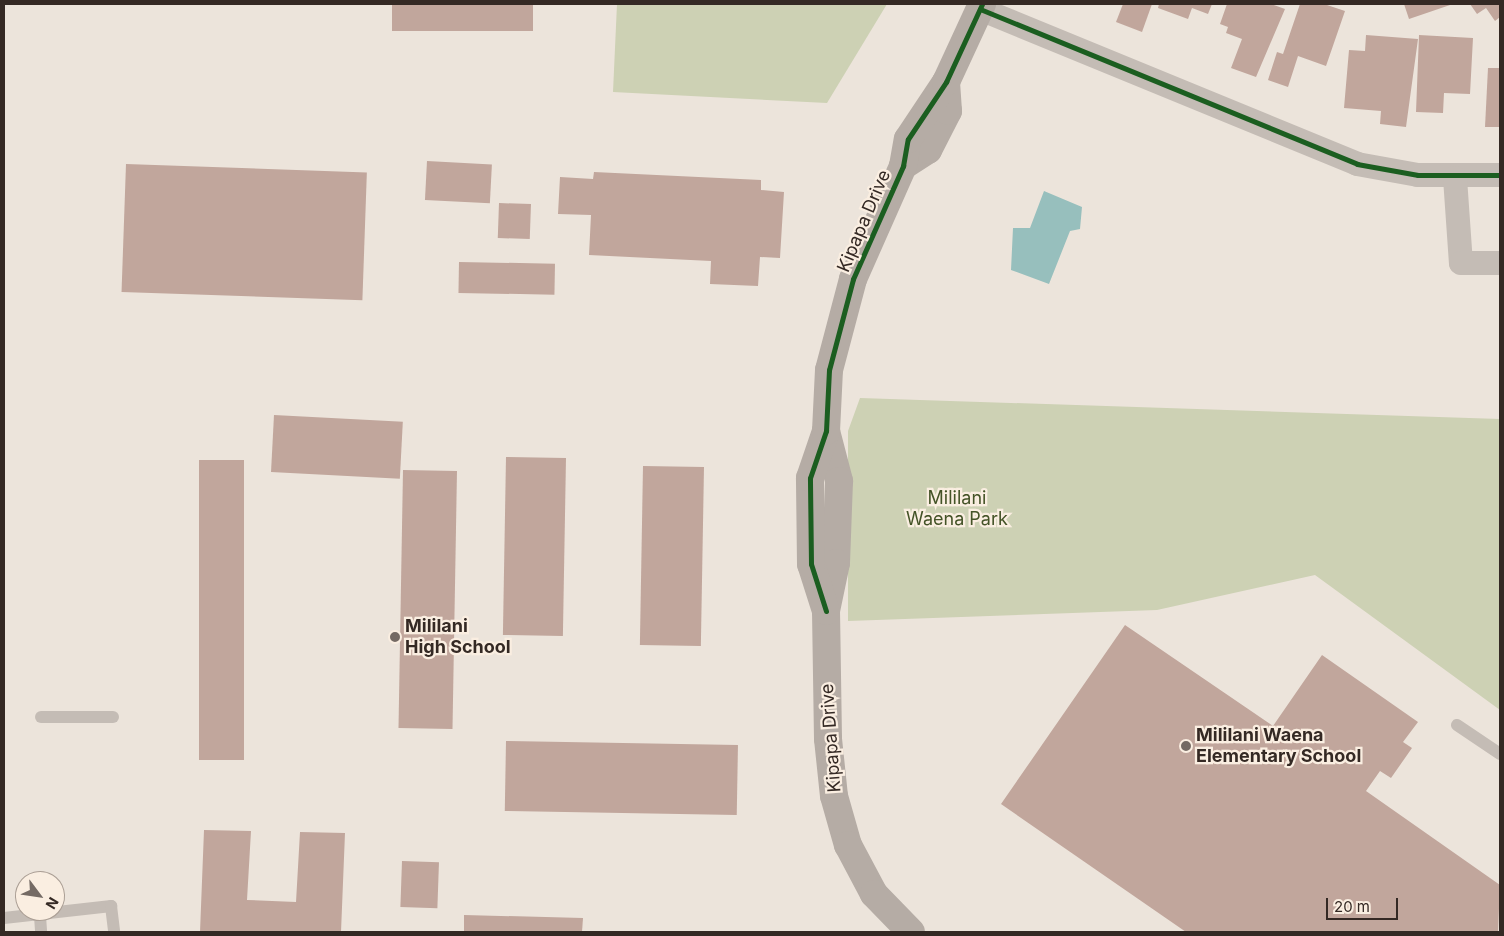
<!DOCTYPE html>
<style>
body{margin:0}
#map{position:relative;width:1504px;height:936px;overflow:hidden;background:#ece4db;font-family:Inter,sans-serif}
div>[style]{position:absolute}
.green>*{inset:0;background:#cdd1b4}
.water>*{inset:0;background:#97bfbd}
.building>*{inset:0;background:#c1a69c;transform-origin:0 0}
.lane>*{height:12px;margin:-6px;padding:0 6px;transform-origin:6px;border-radius:6px;background:#c4bcb5}
.street>*{height:24px;margin:-12px;padding:0 12px;transform-origin:12px;border-radius:12px;background:#c4bcb5}
.secondary>*{height:28px;margin:-14px;padding:0 14px;transform-origin:14px;border-radius:14px;background:#b5aca5}
.cycleway>*{height:5px;margin:-2.5px;padding:0 2.5px;transform-origin:2.5px;border-radius:2.5px;background:#1b5e20}
.dots>*{width:14px;height:14px;translate:-50% -50%;box-sizing:border-box;border:2px solid #faeee1;border-radius:50%}
span{translate:-50% -50%;white-space:nowrap;text-align:center;line-height:1.15;-webkit-text-stroke:4.5px #faeee1;paint-order:stroke}
.street-label{font-size:18px;color:#342924}
.park-label{font-size:18px;color:#445327}
.poi-label{font-size:18px;color:#342924;font-weight:700}
.left{translate:0 -50%;text-align:left}
.frame{position:absolute;inset:0;border:5px solid #342924;pointer-events:none}
.north{position:absolute;left:15px;top:871px;width:50px;height:50px;box-sizing:border-box;background:#faeee1;border:1px solid #ab9f95;border-radius:50%;rotate:121deg;font-size:14px;font-weight:700;line-height:20px;text-align:center;color:#342924}
.north::after{content:'';display:block;margin:auto;width:18px;height:22px;background:#746a64;clip-path:polygon(50% 0,100% 100%,50% 72%,0 100%)}
.scale{position:absolute;left:1326px;top:898px;width:72px;height:22px;box-sizing:border-box;border:2px solid #342924;border-top:0;padding-left:6px;font-size:15px;line-height:18px;white-space:nowrap;color:#342924;-webkit-text-stroke:4px #faeee1;paint-order:stroke}
</style>
<div id="map">
<div class="green">
<div style="clip-path:polygon(617px 4px,887px 4px,827px 103px,613px 92px)"></div>
<div style="clip-path:polygon(860px 398px,1500px 419px,1500px 710px,1315px 575px,1157px 610px,848px 621px,848px 431px)"></div>
</div>
<div class="water">
<div style="clip-path:polygon(1044px 191px,1082px 207px,1080px 229px,1070px 231px,1049px 284px,1011px 270px,1013px 228px,1030px 228px)"></div>
</div>
<div class="building">
<div style="left:392px;top:4px;width:141px;height:27px"></div>
<div style="clip-path:polygon(1123px 4px,1152px 4px,1142px 32px,1116px 22px)"></div>
<div style="clip-path:polygon(1159px 4px,1212px 4px,1208px 14px,1192px 8px,1188px 19px,1158px 8px)"></div>
<div style="clip-path:polygon(1227px 4px,1271px 4px,1285px 9px,1256px 77px,1231px 68px,1242px 39px,1226px 33px,1228px 27px,1220px 24px)"></div>
<div style="clip-path:polygon(1300px 4px,1324px 4px,1345px 11px,1326px 66px,1298px 56px,1288px 87px,1268px 80px,1277px 52px,1283px 54px)"></div>
<div style="clip-path:polygon(1404px 4px,1453px 4px,1409px 19px)"></div>
<div style="clip-path:polygon(1470px 4px,1500px 4px,1500px 17px,1495px 21px,1486px 8px,1477px 14px)"></div>
<div style="clip-path:polygon(1366px 35px,1418px 39px,1406px 127px,1380px 124px,1381px 111px,1344px 108px,1349px 50px,1365px 51px)"></div>
<div style="clip-path:polygon(1419px 35px,1473px 38px,1470px 94px,1444px 93px,1443px 113px,1416px 112px)"></div>
<div style="clip-path:polygon(1488px 68px,1500px 68px,1500px 127px,1485px 127px)"></div>
<div style="left:427px;top:161px;width:65px;height:39px;rotate:3deg"></div>
<div style="left:126px;top:164px;width:241px;height:128px;rotate:2deg"></div>
<div style="clip-path:polygon(594px 172px,761px 180px,761px 190px,784px 192px,780px 258px,760px 257px,758px 286px,710px 284px,711px 261px,589px 255px,591px 215px,558px 214px,560px 177px,593px 179px)"></div>
<div style="left:499px;top:203px;width:32px;height:35px;rotate:2deg"></div>
<div style="left:459px;top:262px;width:96px;height:31px;rotate:1deg"></div>
<div style="left:274px;top:415px;width:129px;height:57px;rotate:3deg"></div>
<div style="left:506px;top:457px;width:60px;height:178px;rotate:1deg"></div>
<div style="left:199px;top:460px;width:45px;height:300px"></div>
<div style="left:643px;top:466px;width:61px;height:179px;rotate:1deg"></div>
<div style="left:403px;top:470px;width:54px;height:258px;rotate:1deg"></div>
<div style="clip-path:polygon(1125px 625px,1273px 726px,1322px 655px,1418px 722px,1403px 742px,1412px 748px,1391px 778px,1380px 771px,1366px 791px,1500px 885px,1498px 932px,1186px 932px,1001px 804px)"></div>
<div style="left:506px;top:741px;width:232px;height:70px;rotate:1deg"></div>
<div style="clip-path:polygon(204px 830px,251px 831px,247px 900px,296px 902px,300px 832px,345px 833px,341px 932px,200px 932px)"></div>
<div style="left:402px;top:861px;width:37px;height:46px;rotate:2deg"></div>
<div style="clip-path:polygon(464px 915px,583px 918px,582px 932px,464px 932px)"></div>
</div>
<div class="lane">
<div style="left:41px;top:717px;width:72px"></div>
<div style="left:1457px;top:725px;width:52px;rotate:34deg"></div>
<div style="left:40px;top:916px;width:16px;rotate:86deg"></div>
<div style="left:4px;top:918px;width:108px;rotate:-6.4deg"></div>
<div style="left:111px;top:906px;width:26px;rotate:83deg"></div>
</div>
<div class="street">
<div style="left:980px;top:9px;width:408px;rotate:22.3deg"></div>
<div style="left:1357px;top:164px;width:62px;rotate:10.2deg"></div>
<div style="left:1418px;top:175px;width:82px"></div>
<div style="left:1455px;top:178px;width:85px;rotate:86deg"></div>
<div style="left:1461px;top:263px;width:39px"></div>
</div>
<div class="secondary">
<div style="left:903px;top:166px;width:30px;rotate:-33deg"></div>
<div style="left:928px;top:150px;width:44px;rotate:-62.9deg"></div>
<div style="left:948px;top:111px;width:29px;rotate:-94deg"></div>
<div style="left:826px;top:431px;width:52px;rotate:75.4deg"></div>
<div style="left:839px;top:481px;width:82px;rotate:92.1deg"></div>
<div style="left:836px;top:563px;width:49px;rotate:101.8deg"></div>
<div style="left:826px;top:611px;width:128px;rotate:89.1deg"></div>
<div style="left:828px;top:739px;width:57px;rotate:84deg"></div>
<div style="left:834px;top:796px;width:51px;rotate:74.1deg"></div>
<div style="left:848px;top:845px;width:55px;rotate:62deg"></div>
<div style="left:874px;top:894px;width:53px;rotate:45.8deg"></div>
<div style="left:826px;top:611px;width:49px;rotate:-107.7deg"></div>
<div style="left:811px;top:564px;width:86px;rotate:-90.7deg"></div>
<div style="left:810px;top:478px;width:50px;rotate:-71.2deg"></div>
<div style="left:826px;top:431px;width:61px;rotate:-87.2deg"></div>
<div style="left:829px;top:370px;width:94px;rotate:-75.2deg"></div>
<div style="left:853px;top:279px;width:124px;rotate:-66.1deg"></div>
<div style="left:903px;top:166px;width:27px;rotate:-80deg"></div>
<div style="left:908px;top:139px;width:69px;rotate:-56.3deg"></div>
<div style="left:946px;top:82px;width:86px;rotate:-65.2deg"></div>
</div>
<div class="cycleway">
<div style="left:980px;top:9px;width:408px;rotate:22.3deg"></div>
<div style="left:1357px;top:164px;width:62px;rotate:10.2deg"></div>
<div style="left:1418px;top:175px;width:82px"></div>
<div style="left:826px;top:611px;width:49px;rotate:-107.7deg"></div>
<div style="left:811px;top:564px;width:86px;rotate:-90.7deg"></div>
<div style="left:810px;top:478px;width:50px;rotate:-71.2deg"></div>
<div style="left:826px;top:431px;width:61px;rotate:-87.2deg"></div>
<div style="left:829px;top:370px;width:94px;rotate:-75.2deg"></div>
<div style="left:853px;top:279px;width:124px;rotate:-66.1deg"></div>
<div style="left:903px;top:166px;width:27px;rotate:-80deg"></div>
<div style="left:908px;top:139px;width:69px;rotate:-56.3deg"></div>
<div style="left:946px;top:82px;width:86px;rotate:-65.2deg"></div>
</div>
<div class="dots">
<div style="left:395px;top:637px;background:#746a64"></div>
<div style="left:1186px;top:746px;background:#746a64"></div>
</div>
<div class="street-label">
<span style="left:864px;top:221px;rotate:-67deg">Kipapa Drive</span>
<span style="left:831px;top:738px;rotate:-94deg">Kipapa Drive</span>
</div>
<div class="park-label">
<span style="left:957px;top:509px">Mililani<br>Waena Park</span>
</div>
<div class="poi-label">
<span class="left" style="left:405px;top:637px">Mililani<br>High School</span>
<span class="left" style="left:1196px;top:746px">Mililani Waena<br>Elementary School</span>
</div>
<div class="frame"></div>
<div class="north">N</div>
<div class="scale">20 m</div>
</div>
